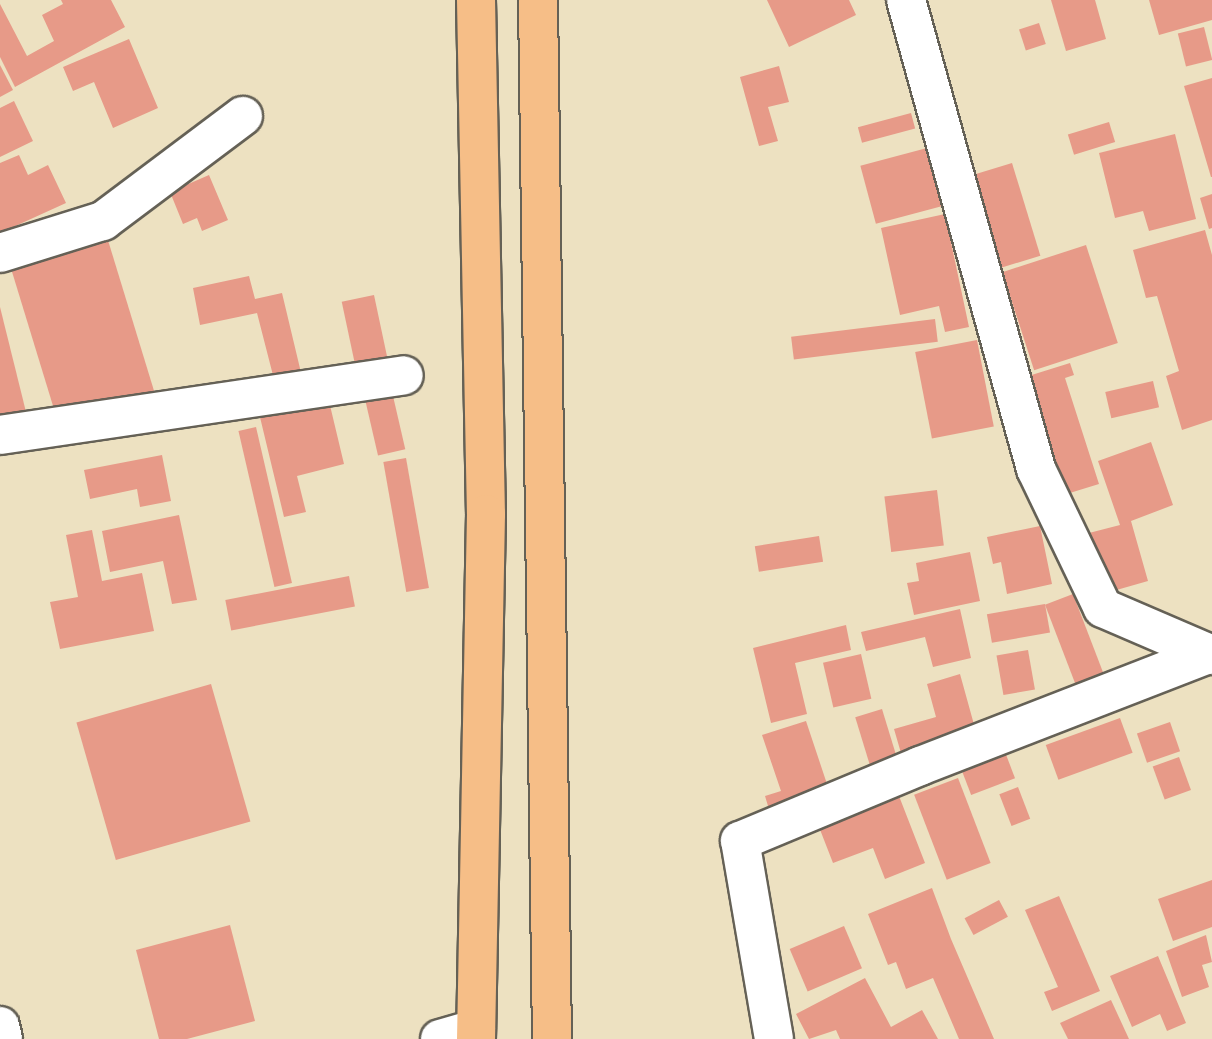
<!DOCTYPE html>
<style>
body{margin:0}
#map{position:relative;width:1212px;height:1039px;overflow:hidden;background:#ede1c1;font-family:"Gochi Hand",sans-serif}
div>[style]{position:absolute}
.building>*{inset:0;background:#e79a88;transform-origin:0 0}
.roads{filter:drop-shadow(2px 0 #656156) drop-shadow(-2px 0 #656156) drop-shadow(0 2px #656156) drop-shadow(0 -2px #656156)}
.minor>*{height:38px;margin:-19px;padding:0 19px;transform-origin:19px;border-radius:19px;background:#fff}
.major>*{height:38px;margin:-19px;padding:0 19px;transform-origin:19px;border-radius:19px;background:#f6be87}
span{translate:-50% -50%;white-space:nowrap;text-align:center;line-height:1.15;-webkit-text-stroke:5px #fdfcf7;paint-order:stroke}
</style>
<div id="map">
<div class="building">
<div style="clip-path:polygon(61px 0,111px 0,125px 27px,15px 87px,0 57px,0 4px,27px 56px,54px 41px,42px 15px,63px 4px)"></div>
<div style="clip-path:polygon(767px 0,849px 0,856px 15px,789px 47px)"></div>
<div style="clip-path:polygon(1051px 0,1095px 0,1106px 39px,1066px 51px)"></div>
<div style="clip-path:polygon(1149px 0,1212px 0,1212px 20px,1159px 35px)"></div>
<div style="left:1039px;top:23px;width:22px;height:21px;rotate:72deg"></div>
<div style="left:1204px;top:27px;width:34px;height:27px;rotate:76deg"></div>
<div style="clip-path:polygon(129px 39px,158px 108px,113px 128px,94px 82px,73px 91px,63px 67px)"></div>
<div style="clip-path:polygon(0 65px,13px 90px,0 97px)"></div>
<div style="clip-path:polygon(779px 66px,789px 102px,768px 107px,778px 141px,759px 146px,740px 77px)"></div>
<div style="clip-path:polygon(1212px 78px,1212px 177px,1211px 177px,1184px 86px)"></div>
<div style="clip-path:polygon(14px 101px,33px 141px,0 157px,0 108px)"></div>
<div style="left:911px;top:113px;width:16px;height:55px;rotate:75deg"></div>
<div style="left:1109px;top:122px;width:21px;height:43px;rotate:73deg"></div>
<div style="clip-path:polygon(1175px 134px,1196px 219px,1149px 231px,1143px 211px,1115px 218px,1099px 153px)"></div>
<div style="left:927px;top:148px;width:60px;height:69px;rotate:75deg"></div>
<div style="clip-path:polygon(19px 155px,28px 175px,48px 165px,66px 203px,0 233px,0 163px)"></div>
<div style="left:1012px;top:163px;width:97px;height:42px;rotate:73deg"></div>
<div style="clip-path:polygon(209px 175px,228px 220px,202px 231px,197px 218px,183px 224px,170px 192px)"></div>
<div style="clip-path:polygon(1212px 194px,1212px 228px,1209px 229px,1200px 198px)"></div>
<div style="clip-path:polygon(945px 214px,969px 327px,945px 332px,939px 306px,900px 315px,881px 228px)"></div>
<div style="clip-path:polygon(1205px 230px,1212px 255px,1212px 420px,1182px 430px,1166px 376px,1179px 371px,1157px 296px,1146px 298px,1133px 250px)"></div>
<div style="left:107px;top:237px;width:161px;height:101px;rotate:73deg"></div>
<div style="left:1086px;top:245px;width:103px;height:88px;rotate:72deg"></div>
<div style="clip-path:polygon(249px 276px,255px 299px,282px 293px,303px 381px,276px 387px,257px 313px,200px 325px,193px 288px)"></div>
<div style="left:374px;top:295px;width:74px;height:33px;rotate:78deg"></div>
<div style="clip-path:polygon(0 307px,27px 416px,0 422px)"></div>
<div style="left:935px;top:319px;width:23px;height:145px;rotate:83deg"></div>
<div style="left:977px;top:340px;width:88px;height:63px;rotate:79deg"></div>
<div style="clip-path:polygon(1070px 363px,1074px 375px,1065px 378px,1099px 484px,1060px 496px,1022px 378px)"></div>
<div style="left:1153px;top:381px;width:27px;height:49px;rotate:77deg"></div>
<div style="left:390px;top:383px;width:68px;height:28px;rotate:77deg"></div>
<div style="clip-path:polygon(328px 397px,344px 464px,297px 476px,306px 512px,284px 517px,259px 413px)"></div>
<div style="left:256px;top:427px;width:160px;height:18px;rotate:77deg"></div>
<div style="clip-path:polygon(1151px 442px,1173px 505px,1131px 521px,1148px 581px,1106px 593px,1089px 533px,1120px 525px,1098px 461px)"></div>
<div style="clip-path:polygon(162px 455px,171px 501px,140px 507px,137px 489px,90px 499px,84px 470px)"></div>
<div style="left:406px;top:458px;width:132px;height:23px;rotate:80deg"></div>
<div style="left:937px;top:490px;width:56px;height:53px;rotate:83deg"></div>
<div style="clip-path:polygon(179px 515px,197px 600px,172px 604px,163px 561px,110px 572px,102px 531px)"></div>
<div style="clip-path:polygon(1040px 526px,1052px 584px,1007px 594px,1001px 562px,993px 564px,987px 537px)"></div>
<div style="clip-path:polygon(92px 530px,102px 581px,142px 573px,154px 631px,60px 649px,50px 602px,78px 597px,66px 535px)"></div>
<div style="left:819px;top:536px;width:26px;height:65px;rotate:81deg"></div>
<div style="clip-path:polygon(970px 552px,980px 601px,914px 615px,907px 583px,919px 581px,916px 563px)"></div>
<div style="left:349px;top:576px;width:31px;height:126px;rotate:79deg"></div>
<div style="left:1073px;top:594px;width:99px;height:30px;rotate:69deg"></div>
<div style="left:1045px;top:604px;width:29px;height:59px;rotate:80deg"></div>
<div style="clip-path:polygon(960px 609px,971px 658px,933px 667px,925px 637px,866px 651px,861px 632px)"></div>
<div style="clip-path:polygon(846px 625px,851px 650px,795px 663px,807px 714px,771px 723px,753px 648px)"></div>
<div style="left:1028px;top:650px;width:40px;height:32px;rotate:80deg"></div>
<div style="left:861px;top:654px;width:46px;height:39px;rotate:77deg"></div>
<div style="clip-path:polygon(960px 674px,978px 739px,903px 760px,894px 729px,936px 717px,927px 684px)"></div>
<div style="left:211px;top:684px;width:143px;height:140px;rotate:74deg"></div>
<div style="left:882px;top:709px;width:58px;height:28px;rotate:73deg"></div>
<div style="left:1120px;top:718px;width:37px;height:79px;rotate:70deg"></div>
<div style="clip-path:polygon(806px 721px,831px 796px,771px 816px,765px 796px,781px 791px,762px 735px)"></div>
<div style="left:1170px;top:722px;width:31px;height:35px;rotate:71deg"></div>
<div style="left:1005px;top:752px;width:28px;height:47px;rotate:69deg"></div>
<div style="left:1179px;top:757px;width:35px;height:28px;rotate:70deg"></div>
<div style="left:958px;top:778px;width:91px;height:47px;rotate:69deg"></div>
<div style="left:1018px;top:787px;width:34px;height:20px;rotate:69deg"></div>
<div style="clip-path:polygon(899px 796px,925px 863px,885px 879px,873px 848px,833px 863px,819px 827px)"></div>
<div style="clip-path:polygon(1212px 880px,1212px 927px,1173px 941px,1158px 899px)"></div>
<div style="clip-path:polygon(932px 888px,951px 939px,994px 1039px,959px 1039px,933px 978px,906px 989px,896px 962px,888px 965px,868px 914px)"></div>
<div style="clip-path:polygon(1059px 896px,1100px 991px,1052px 1011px,1044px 992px,1058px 987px,1025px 910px)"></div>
<div style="left:999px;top:900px;width:19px;height:39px;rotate:62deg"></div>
<div style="clip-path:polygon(230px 925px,255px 1021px,187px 1039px,159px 1039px,136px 950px)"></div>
<div style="left:844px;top:926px;width:46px;height:59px;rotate:67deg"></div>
<div style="clip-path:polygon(1206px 935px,1212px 962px,1202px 965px,1209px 987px,1182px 997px,1166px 951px)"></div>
<div style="clip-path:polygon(1158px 956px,1186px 1023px,1167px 1031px,1160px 1014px,1132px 1027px,1110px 976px)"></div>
<div style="clip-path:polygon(865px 978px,891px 1027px,922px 1010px,938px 1039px,840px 1039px,836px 1030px,809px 1039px,796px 1014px)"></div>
<div style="clip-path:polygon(1111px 1000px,1129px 1039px,1068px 1039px,1060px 1023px)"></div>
</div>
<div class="roads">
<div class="minor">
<div style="left:906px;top:0;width:487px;rotate:74.5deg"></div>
<div style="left:1036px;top:469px;width:154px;rotate:64.3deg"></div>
<div style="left:1103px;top:608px;width:119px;rotate:23.3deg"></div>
<div style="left:0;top:253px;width:108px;rotate:-17.3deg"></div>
<div style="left:103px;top:221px;width:175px;rotate:-36.9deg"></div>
<div style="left:0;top:435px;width:408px;rotate:-8.4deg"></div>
<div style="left:0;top:1026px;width:13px;rotate:77deg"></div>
<div style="left:440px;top:1039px;width:37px;rotate:-16deg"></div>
<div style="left:774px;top:1039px;width:201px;rotate:-99.7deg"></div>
<div style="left:740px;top:841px;width:195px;rotate:-22.6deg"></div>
<div style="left:920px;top:766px;width:305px;rotate:-21.2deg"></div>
</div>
<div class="major">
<div style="left:476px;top:0;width:514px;rotate:88.89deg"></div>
<div style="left:486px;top:514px;width:525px;rotate:91.09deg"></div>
<div style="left:538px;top:0;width:1039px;rotate:89.23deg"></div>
</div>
</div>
</div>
